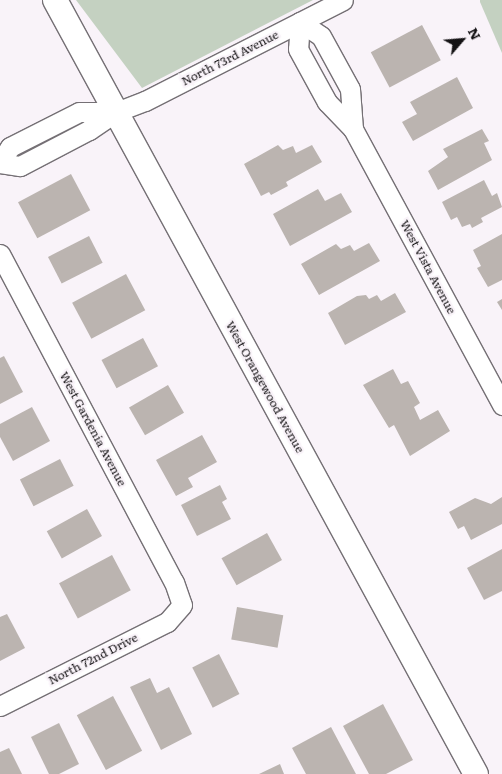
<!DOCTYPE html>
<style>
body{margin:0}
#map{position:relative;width:502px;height:774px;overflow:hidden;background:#f9f3f9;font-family:Literata,serif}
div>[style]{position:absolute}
.green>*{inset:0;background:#c4d1c1}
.building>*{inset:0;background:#bbb4b0;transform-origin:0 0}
.roads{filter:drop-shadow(1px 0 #757075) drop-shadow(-1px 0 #757075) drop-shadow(0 1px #757075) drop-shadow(0 -1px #757075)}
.minor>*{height:19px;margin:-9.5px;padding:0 9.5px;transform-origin:9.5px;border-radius:9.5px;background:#fff}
.tertiary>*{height:24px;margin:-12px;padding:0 12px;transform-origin:12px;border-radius:12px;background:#fff}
span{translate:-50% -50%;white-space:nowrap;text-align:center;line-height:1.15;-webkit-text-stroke:4.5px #f9f3f9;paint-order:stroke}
.street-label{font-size:12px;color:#141214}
.north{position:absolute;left:437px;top:15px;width:50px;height:50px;-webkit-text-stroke:4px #f9f3f9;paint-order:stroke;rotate:63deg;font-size:14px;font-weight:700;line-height:20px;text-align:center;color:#141214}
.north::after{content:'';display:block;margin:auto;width:18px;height:22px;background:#141214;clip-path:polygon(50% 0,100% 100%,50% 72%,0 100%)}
</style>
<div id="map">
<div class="green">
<div style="clip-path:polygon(76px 0,313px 0,142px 88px)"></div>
<div style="clip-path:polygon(480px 0,502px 0,502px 53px,480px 2px)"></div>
</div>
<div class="building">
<div style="left:422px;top:25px;width:40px;height:58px;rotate:62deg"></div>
<div style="clip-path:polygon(457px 77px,473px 108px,413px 141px,402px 122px,417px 114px,410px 102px)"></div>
<div style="clip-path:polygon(482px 129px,489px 141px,484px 143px,492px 160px,438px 190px,428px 171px,448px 157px,443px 149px)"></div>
<div style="clip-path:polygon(278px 145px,283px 150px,293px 146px,296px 153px,312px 145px,322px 162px,286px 182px,288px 186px,271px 195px,269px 192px,261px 196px,244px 164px)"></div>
<div style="left:71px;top:174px;width:41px;height:60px;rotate:62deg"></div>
<div style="clip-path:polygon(484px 180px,492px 196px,497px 193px,502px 207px,481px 218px,483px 222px,472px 228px,470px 224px,462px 227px,457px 217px,451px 220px,442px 202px)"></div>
<div style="clip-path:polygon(318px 189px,325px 201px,341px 193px,352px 212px,290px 246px,273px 214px)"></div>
<div style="clip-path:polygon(502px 234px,502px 280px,488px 287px,477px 268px,481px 266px,473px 250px)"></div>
<div style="left:89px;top:236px;width:30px;height:46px;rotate:63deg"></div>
<div style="clip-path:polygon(369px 243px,380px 261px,319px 295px,301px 264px,336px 244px,341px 249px,350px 245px,354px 251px)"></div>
<div style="left:126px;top:274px;width:41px;height:61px;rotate:62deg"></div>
<div style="clip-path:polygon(395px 293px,406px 312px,345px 345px,328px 313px,357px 296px,366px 295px,369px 299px,377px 295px,381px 301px)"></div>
<div style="clip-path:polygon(502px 299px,502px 310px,497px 302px)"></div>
<div style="left:143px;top:338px;width:32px;height:47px;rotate:62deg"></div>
<div style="clip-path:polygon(4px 356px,23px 392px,0 404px,0 358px)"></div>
<div style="clip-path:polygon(393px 369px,401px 384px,408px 381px,420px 403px,414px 407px,420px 420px,438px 410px,450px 431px,410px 456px,394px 425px,389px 428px,363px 385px)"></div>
<div style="left:168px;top:385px;width:32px;height:45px;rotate:60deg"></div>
<div style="clip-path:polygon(32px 407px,50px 441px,13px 461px,0 437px,0 424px)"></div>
<div style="clip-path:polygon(202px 435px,217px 462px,188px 478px,193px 487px,176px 496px,156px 460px)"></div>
<div style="left:60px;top:459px;width:30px;height:45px;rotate:63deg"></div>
<div style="clip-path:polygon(220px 485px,227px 499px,222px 502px,231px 519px,197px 536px,181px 505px)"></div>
<div style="clip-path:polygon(502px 497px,502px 524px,471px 540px,464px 526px,458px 529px,449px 512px,475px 498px,491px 504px)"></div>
<div style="left:87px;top:509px;width:31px;height:46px;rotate:61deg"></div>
<div style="left:267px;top:533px;width:31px;height:52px;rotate:61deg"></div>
<div style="clip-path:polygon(502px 549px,502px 591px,484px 600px,467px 568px)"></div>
<div style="left:112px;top:555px;width:40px;height:60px;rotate:62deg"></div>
<div style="left:237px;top:607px;width:47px;height:33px;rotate:10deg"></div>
<div style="clip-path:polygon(7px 614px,25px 648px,0 661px,0 617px)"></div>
<div style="left:219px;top:654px;width:45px;height:30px;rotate:63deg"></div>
<div style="clip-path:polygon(150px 678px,157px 693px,169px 687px,192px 734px,161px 750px,130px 687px)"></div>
<div style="left:113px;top:696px;width:62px;height:41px;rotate:62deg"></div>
<div style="clip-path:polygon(383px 704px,413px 760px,386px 774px,369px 774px,343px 726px)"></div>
<div style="clip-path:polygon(59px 723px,79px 764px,59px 774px,49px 774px,31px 737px)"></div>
<div style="clip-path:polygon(331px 727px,356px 774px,306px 774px,292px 748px)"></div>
<div style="clip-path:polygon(9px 748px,22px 774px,0 774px,0 752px)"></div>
<div style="clip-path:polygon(280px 764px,284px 774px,259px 774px)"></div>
</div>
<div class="roads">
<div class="minor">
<div style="left:300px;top:22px;width:27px;rotate:94deg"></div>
<div style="left:298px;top:49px;width:60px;rotate:61.3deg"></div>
<div style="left:327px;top:102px;width:37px;rotate:46deg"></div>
<div style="left:353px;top:129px;width:314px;rotate:61.6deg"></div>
<div style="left:300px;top:22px;width:25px;rotate:34deg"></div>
<div style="left:321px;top:36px;width:60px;rotate:61.3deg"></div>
<div style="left:350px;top:89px;width:40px;rotate:85.7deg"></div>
<div style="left:0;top:163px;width:20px;rotate:9deg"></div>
<div style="left:20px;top:166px;width:78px;rotate:-27.6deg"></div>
<div style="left:89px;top:130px;width:32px;rotate:-34deg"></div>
<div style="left:116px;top:112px;width:31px;rotate:-21deg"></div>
<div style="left:145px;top:101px;width:222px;rotate:-27deg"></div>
<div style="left:0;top:163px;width:19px;rotate:-58deg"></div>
<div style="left:10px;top:147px;width:77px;rotate:-26.9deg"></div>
<div style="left:79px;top:112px;width:37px"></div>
<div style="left:0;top:254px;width:371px;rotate:62.1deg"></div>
<div style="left:174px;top:582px;width:24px;rotate:71deg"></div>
<div style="left:182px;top:605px;width:23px;rotate:131deg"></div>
<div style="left:167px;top:622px;width:187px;rotate:153.3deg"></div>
</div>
<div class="tertiary">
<div style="left:55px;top:0;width:881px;rotate:61.46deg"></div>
</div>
</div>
<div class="street-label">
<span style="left:230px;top:58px;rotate:-27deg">North 73rd Avenue</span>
<span style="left:428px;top:267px;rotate:62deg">West Vista Avenue</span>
<span style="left:265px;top:387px;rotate:61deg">West Orangewood Avenue</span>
<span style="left:93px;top:429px;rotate:62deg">West Gardenia Avenue</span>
<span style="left:93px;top:659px;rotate:-27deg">North 72nd Drive</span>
</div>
<div class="north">N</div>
</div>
